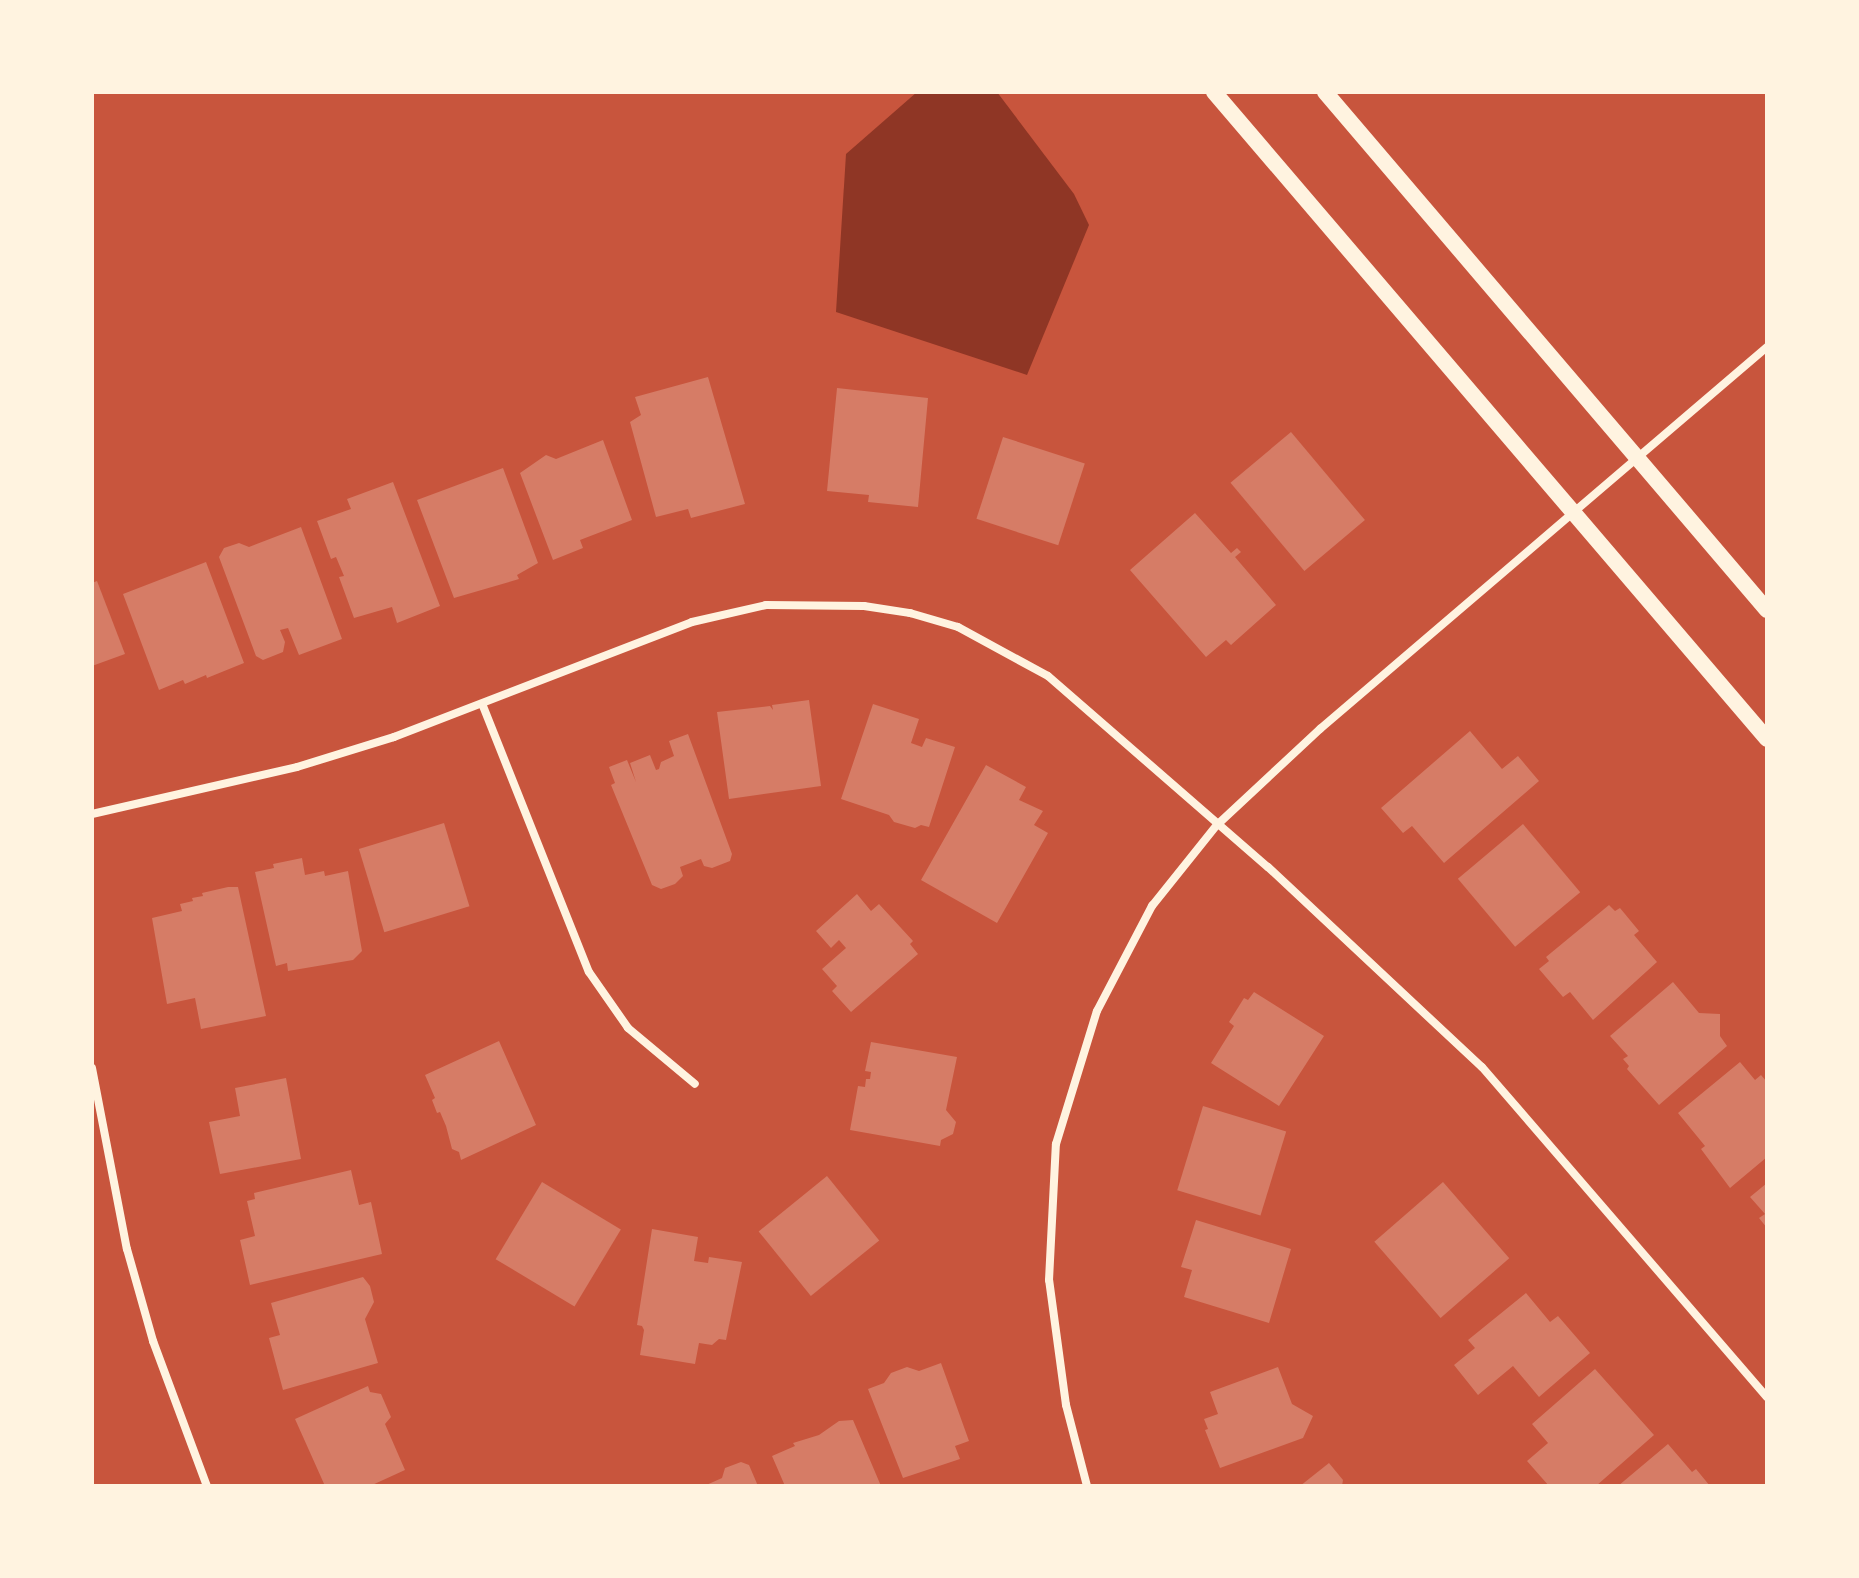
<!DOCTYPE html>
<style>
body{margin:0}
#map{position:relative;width:1859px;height:1578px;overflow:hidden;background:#c8553d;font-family:"Noto Serif",serif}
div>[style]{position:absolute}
.water>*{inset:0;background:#8f3625}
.building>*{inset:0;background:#d67c66;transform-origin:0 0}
.minor>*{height:8px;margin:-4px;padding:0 4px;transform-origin:4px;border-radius:4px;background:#fff3e0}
.secondary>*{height:16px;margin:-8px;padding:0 8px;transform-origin:8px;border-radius:8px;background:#fff3e0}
span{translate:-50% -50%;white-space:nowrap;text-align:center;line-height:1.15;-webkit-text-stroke:8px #fff3e0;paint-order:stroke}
.frame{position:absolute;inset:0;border:94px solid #fff3e0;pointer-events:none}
</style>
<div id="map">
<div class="water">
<div style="clip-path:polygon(917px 92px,997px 92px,1074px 194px,1089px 225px,1027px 375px,836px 312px,846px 154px)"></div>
</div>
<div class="building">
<div style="clip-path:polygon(708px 377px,745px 504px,691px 518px,688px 509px,656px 517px,630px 422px,641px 415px,635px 397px)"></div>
<div style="clip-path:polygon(837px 388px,928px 398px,918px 507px,868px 502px,869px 495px,827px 491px)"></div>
<div style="left:1291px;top:432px;width:115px;height:79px;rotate:50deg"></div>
<div style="left:1003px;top:437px;width:86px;height:86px;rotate:18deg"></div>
<div style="clip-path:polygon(603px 440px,632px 520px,580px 540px,583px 548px,553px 560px,520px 473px,546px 455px,556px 459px)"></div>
<div style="clip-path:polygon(503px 468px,538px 563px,517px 575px,519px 579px,454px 598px,417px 500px)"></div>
<div style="clip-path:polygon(393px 482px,440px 606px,397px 623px,392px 607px,354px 618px,339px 577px,344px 576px,336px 557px,331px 559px,317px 521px,351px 509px,347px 499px)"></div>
<div style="clip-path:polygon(1195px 513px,1231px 553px,1237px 548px,1241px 552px,1235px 557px,1276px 605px,1231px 645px,1226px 640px,1206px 657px,1130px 570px)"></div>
<div style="clip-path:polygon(301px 527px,342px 639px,299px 655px,288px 628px,280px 630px,285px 642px,283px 652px,263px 660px,256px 656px,219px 557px,224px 548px,239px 543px,249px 547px)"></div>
<div style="clip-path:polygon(206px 562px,244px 663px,207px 678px,206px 675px,185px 684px,183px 680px,159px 690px,123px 594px)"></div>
<div style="clip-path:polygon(97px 581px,125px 654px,92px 666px,92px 583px)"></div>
<div style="clip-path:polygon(809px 700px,821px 786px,729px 799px,717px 712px,770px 706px,773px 710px,772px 705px)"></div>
<div style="clip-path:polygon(873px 704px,919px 719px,911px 743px,922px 747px,926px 738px,955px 747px,929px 827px,921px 825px,915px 828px,894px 822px,889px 815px,841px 799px)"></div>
<div style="clip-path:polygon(1470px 731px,1502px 769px,1518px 756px,1539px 781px,1444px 863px,1412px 826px,1403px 833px,1381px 808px)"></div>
<div style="clip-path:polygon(688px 734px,732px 854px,730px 861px,712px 868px,704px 866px,701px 859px,680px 867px,683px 876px,675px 884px,661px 889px,652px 885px,611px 785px,615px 783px,609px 767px,627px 760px,636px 782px,630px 763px,650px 755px,656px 770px,659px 769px,661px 762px,674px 756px,669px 741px)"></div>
<div style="clip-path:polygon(986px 765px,1026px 787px,1019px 800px,1043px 811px,1034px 825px,1048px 833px,997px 923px,921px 880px)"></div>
<div style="left:444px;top:823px;width:87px;height:89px;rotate:73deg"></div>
<div style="left:1523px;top:824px;width:89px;height:85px;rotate:50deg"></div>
<div style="clip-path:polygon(302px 858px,305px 875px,324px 871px,325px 876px,348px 871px,362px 951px,353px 960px,288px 971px,287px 963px,276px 966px,255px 872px,274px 868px,273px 864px)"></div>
<div style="clip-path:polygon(228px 887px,238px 887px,266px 1016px,201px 1029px,195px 998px,167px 1004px,152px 918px,182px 911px,180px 904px,193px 901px,192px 898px,203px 896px,202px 893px)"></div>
<div style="clip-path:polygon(857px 894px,871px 911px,879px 904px,913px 941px,910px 944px,918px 954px,851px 1012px,832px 991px,837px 986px,822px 969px,846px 948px,839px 940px,831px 948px,816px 931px)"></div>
<div style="clip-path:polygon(1609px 905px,1615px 911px,1620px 908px,1639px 931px,1634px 935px,1657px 962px,1593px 1020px,1570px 992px,1563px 997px,1539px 969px,1549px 961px,1546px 957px)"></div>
<div style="clip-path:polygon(1673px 982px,1699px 1013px,1720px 1014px,1720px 1036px,1727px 1046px,1659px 1105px,1627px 1069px,1629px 1066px,1623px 1059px,1628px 1056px,1610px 1036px)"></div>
<div style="clip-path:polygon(1254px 992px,1324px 1036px,1279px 1106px,1211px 1063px,1234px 1026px,1229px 1022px,1244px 998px,1248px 1000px)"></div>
<div style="clip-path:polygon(499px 1041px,536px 1125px,461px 1160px,459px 1152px,452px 1149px,446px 1126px,440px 1112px,437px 1113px,432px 1100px,435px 1098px,425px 1075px)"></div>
<div style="clip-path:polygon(871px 1042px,957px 1057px,946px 1110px,956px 1122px,953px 1134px,941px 1140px,940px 1146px,850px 1130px,858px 1086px,865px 1087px,866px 1079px,870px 1079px,871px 1072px,865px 1071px)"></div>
<div style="clip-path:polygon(1740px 1062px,1755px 1080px,1761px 1075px,1767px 1082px,1767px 1157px,1730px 1188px,1701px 1149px,1705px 1146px,1678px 1113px)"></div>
<div style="clip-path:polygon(286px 1078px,301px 1159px,220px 1174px,209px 1122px,240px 1116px,235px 1088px)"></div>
<div style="left:1203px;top:1106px;width:87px;height:88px;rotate:17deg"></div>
<div style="clip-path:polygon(351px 1170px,359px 1205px,371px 1202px,382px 1254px,250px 1285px,240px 1240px,255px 1236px,247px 1201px,255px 1199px,254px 1193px)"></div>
<div style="left:827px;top:1176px;width:83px;height:88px;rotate:51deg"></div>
<div style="left:542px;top:1182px;width:92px;height:90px;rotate:31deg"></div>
<div style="left:1443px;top:1182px;width:101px;height:91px;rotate:49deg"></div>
<div style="clip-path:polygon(1767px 1183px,1767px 1228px,1759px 1218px,1765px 1214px,1750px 1197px)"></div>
<div style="clip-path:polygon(1196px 1220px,1291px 1249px,1269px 1323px,1184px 1297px,1192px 1270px,1181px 1267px)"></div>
<div style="clip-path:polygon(652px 1229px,698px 1237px,694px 1261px,708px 1263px,709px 1257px,742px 1262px,726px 1340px,719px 1339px,712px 1345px,699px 1343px,695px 1364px,640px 1355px,644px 1330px,642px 1326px,637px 1325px)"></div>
<div style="clip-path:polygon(363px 1277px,370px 1286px,374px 1302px,365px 1319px,378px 1363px,283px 1390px,269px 1338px,280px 1335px,271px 1303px)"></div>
<div style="clip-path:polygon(1526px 1293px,1550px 1322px,1558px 1316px,1590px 1353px,1539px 1397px,1513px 1366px,1478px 1395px,1454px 1365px,1475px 1348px,1468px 1340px)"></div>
<div style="clip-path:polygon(941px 1363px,969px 1441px,955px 1446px,960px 1459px,903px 1478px,868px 1389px,884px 1383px,891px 1373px,907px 1367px,919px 1371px)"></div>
<div style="clip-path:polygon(1278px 1367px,1292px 1404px,1313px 1416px,1303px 1438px,1220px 1468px,1205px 1430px,1208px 1429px,1204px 1419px,1218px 1414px,1210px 1392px)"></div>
<div style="clip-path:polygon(1595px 1369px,1654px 1435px,1596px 1486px,1549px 1486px,1527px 1461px,1548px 1443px,1532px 1424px)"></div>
<div style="clip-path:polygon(368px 1386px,370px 1392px,381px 1394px,391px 1417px,385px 1424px,405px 1470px,370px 1486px,325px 1486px,295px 1419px)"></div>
<div style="clip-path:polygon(853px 1420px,881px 1486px,785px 1486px,772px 1456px,795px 1446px,793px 1443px,819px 1435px,839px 1421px)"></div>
<div style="clip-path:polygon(1668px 1444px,1692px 1472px,1696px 1469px,1710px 1486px,1618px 1486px)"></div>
<div style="clip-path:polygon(741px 1462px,749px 1465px,758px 1486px,704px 1486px,722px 1478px,725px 1468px)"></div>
<div style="clip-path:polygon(1329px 1463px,1343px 1480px,1342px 1486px,1300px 1486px)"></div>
</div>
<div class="minor">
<div style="left:483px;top:706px;width:286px;rotate:68.3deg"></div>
<div style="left:589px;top:972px;width:68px;rotate:55.1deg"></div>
<div style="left:628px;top:1028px;width:87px;rotate:39.9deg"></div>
<div style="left:92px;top:814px;width:210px;rotate:-12.9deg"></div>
<div style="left:297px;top:767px;width:102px;rotate:-17.2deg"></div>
<div style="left:394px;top:737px;width:319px;rotate:-21.1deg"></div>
<div style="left:692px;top:622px;width:76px;rotate:-12.9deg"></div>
<div style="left:766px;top:605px;width:98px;rotate:0.6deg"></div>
<div style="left:864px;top:606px;width:47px;rotate:8.7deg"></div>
<div style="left:910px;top:613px;width:50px;rotate:16.3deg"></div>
<div style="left:958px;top:627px;width:102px;rotate:28.6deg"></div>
<div style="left:1048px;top:676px;width:291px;rotate:41deg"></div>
<div style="left:1268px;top:867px;width:293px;rotate:43.1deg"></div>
<div style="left:1482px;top:1067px;width:436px;rotate:49.2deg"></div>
<div style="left:92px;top:1068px;width:184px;rotate:79.1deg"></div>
<div style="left:127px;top:1249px;width:96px;rotate:74.2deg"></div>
<div style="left:153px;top:1341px;width:155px;rotate:69.6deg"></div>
<div style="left:1087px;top:1486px;width:84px;rotate:-104.5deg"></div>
<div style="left:1066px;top:1405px;width:126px;rotate:-97.7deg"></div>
<div style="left:1049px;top:1280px;width:136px;rotate:-87.1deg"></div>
<div style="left:1056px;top:1144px;width:139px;rotate:-72.9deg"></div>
<div style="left:1097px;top:1011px;width:119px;rotate:-62.4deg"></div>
<div style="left:1152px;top:906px;width:104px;rotate:-51.3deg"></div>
<div style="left:1217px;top:825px;width:141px;rotate:-43deg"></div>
<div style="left:1320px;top:729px;width:588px;rotate:-40.52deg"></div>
</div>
<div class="secondary">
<div style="left:1214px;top:92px;width:851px;rotate:49.48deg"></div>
<div style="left:1325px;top:92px;width:681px;rotate:49.53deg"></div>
</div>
<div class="frame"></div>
</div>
